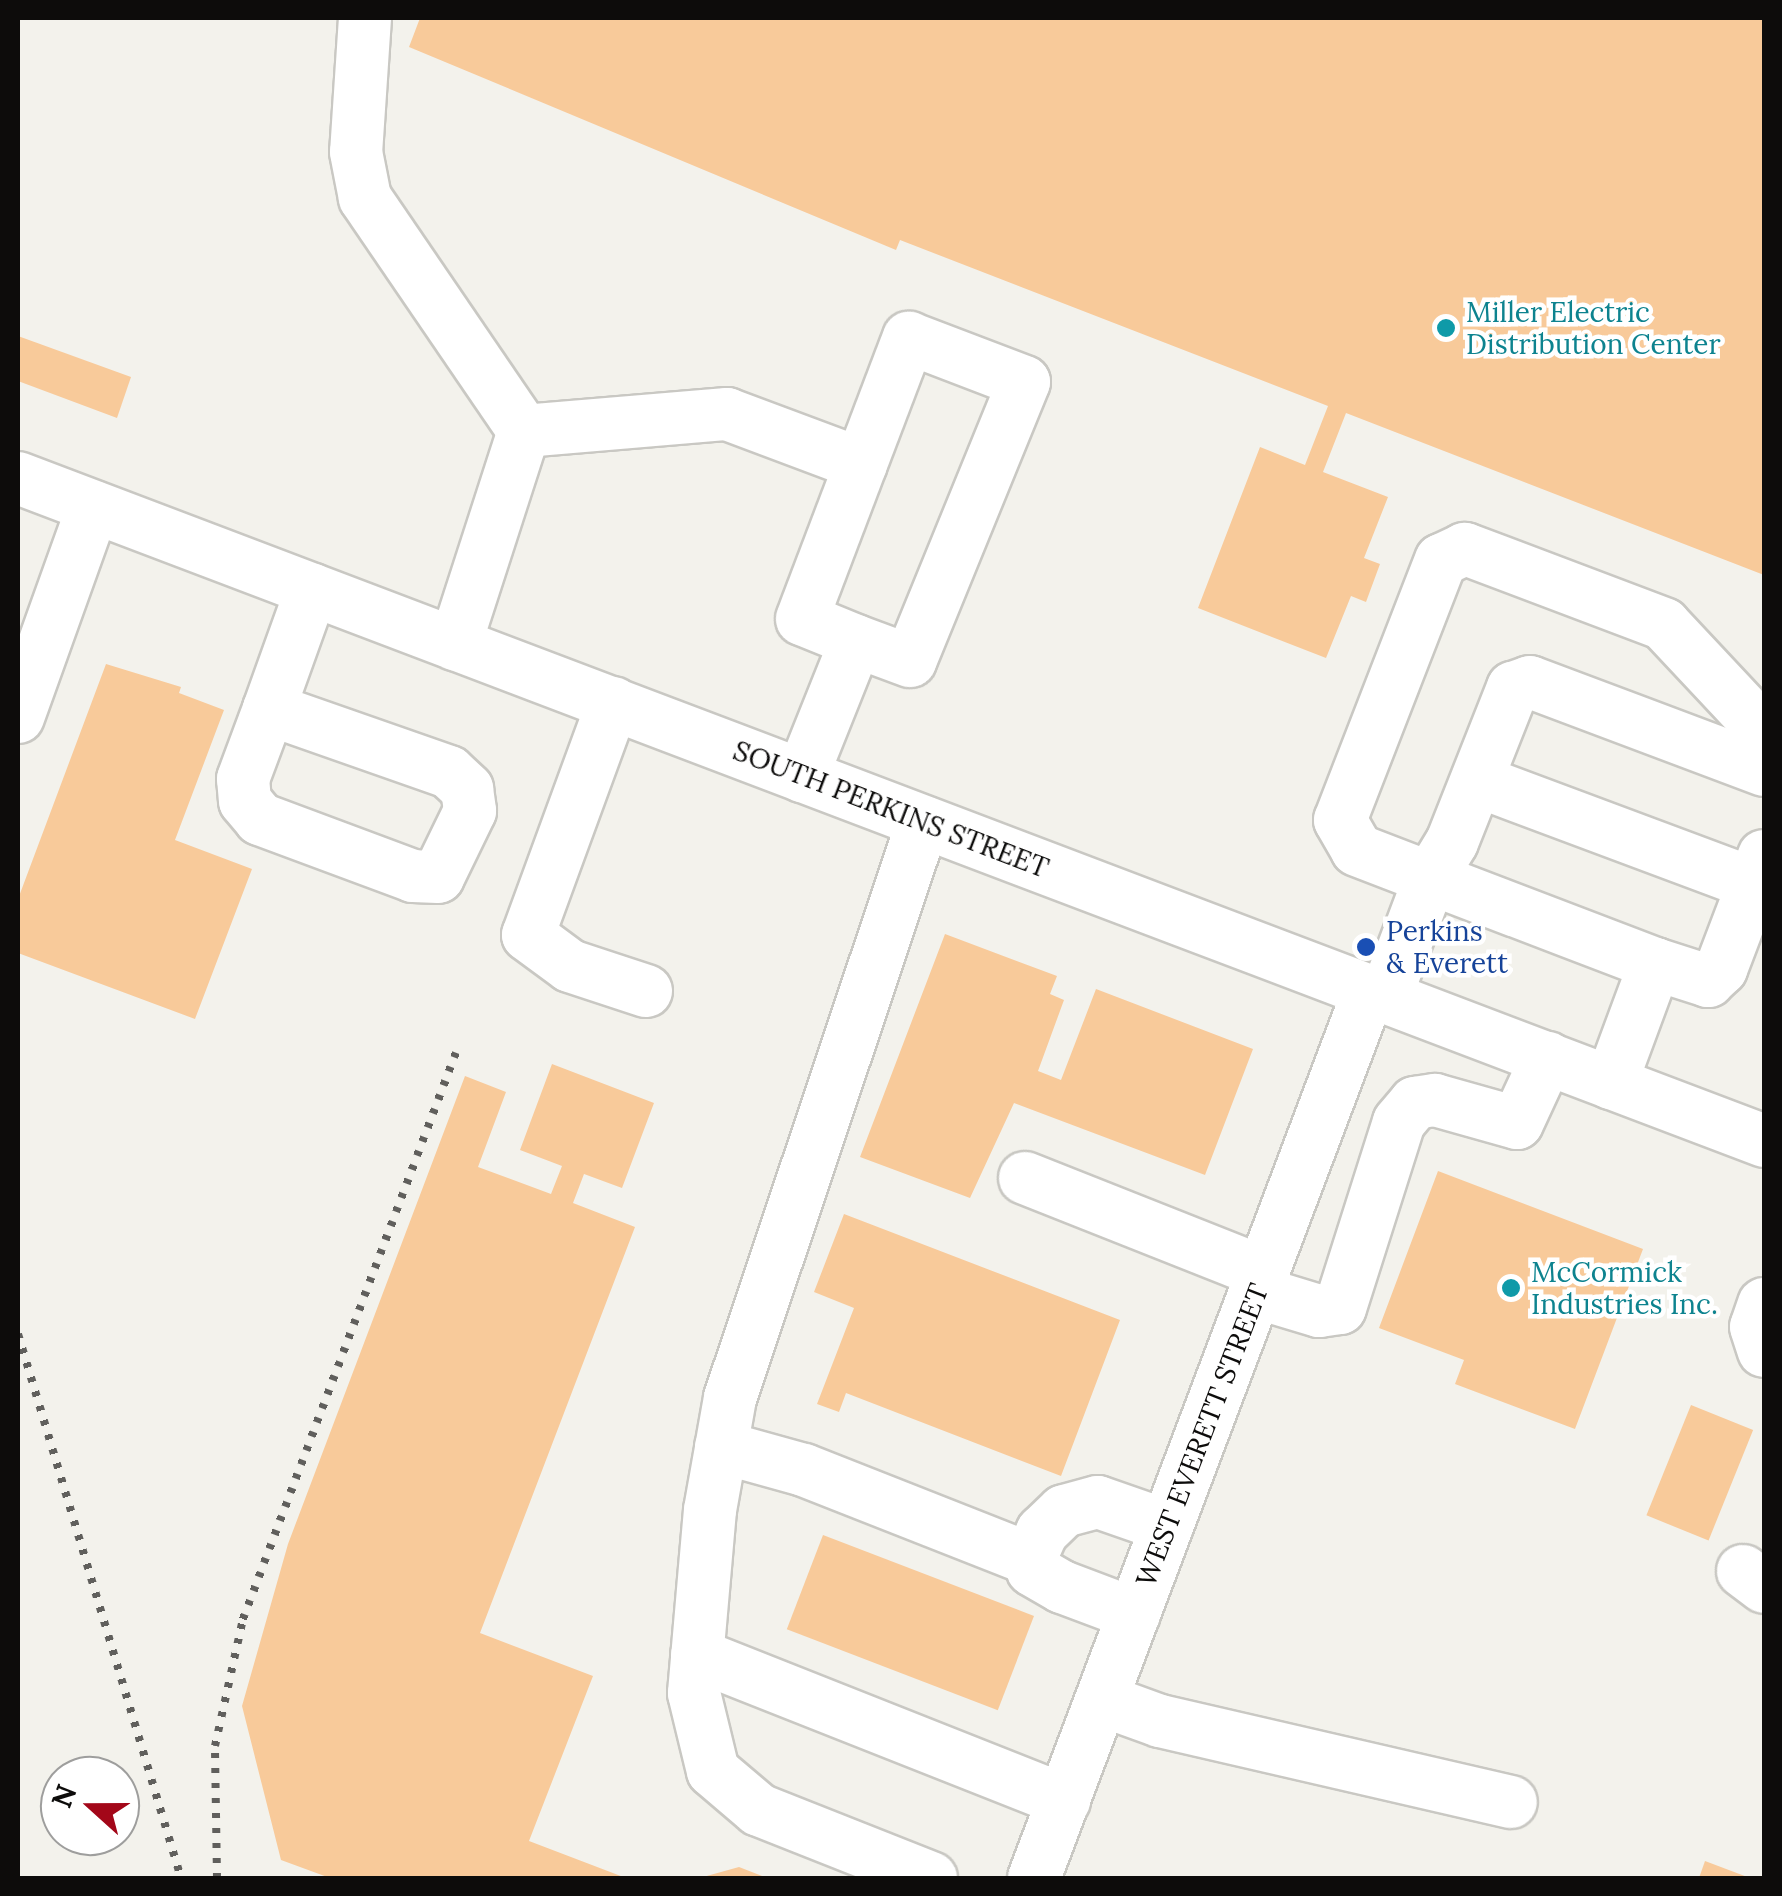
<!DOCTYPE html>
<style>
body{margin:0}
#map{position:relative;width:1782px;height:1896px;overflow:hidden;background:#f3f2ec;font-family:Lora,serif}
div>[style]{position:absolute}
.building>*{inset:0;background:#f8ca9a;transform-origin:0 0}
.roads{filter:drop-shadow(2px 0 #c9c8c3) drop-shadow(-2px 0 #c9c8c3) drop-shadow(0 2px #c9c8c3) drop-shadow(0 -2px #c9c8c3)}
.minor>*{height:52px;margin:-26px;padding:0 26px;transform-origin:26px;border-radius:26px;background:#fff}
.rail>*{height:8px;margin-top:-4px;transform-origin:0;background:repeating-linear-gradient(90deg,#605f5c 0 5px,transparent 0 15px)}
.dots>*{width:28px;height:28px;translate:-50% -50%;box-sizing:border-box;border:5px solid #fff;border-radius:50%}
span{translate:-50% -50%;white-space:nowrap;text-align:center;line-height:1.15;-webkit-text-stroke:9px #fff;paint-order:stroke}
.culture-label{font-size:28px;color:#0d838f}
.left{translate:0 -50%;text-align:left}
.street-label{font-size:28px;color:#0d0c0b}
.transit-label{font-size:28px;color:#164399}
.frame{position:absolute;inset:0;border:20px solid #0d0c0b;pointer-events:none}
.north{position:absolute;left:40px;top:1756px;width:100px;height:100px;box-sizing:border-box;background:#fff;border:2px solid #9e9e9d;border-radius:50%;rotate:291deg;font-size:28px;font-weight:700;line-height:40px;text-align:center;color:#0d0c0b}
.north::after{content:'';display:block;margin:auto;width:35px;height:45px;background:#a30719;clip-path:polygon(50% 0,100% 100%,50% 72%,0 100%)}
</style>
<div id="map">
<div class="building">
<div style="clip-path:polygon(420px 18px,1764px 18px,1764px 575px,1346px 413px,1323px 472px,1388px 497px,1364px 558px,1380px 564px,1366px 602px,1351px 596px,1326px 658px,1198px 608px,1260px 447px,1305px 465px,1328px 406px,900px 240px,896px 250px,409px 47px)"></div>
<div style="clip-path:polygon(18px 336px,131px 377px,117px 418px,18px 381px)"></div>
<div style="clip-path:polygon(106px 664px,181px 687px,179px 693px,224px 710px,175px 840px,252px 869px,195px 1019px,18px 953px,18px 899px)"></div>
<div style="clip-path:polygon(945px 934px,1057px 976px,1050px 994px,1064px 1000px,1038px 1071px,1061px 1080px,1096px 989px,1253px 1049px,1205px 1175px,1014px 1103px,970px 1198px,860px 1157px)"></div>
<div style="clip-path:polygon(552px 1064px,654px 1103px,622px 1188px,584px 1174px,573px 1203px,635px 1227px,480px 1633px,593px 1676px,529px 1841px,626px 1878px,330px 1878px,281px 1860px,242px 1706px,288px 1544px,465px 1076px,506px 1092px,478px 1167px,551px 1194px,562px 1166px,520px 1150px)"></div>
<div style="clip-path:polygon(1438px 1171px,1643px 1249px,1575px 1429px,1455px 1384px,1464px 1360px,1379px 1328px)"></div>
<div style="clip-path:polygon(844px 1214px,1120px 1320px,1061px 1476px,846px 1393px,839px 1412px,817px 1404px,854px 1308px,814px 1292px)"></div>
<div style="left:1691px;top:1405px;width:67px;height:119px;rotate:22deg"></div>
<div style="left:823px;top:1535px;width:226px;height:101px;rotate:21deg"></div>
<div style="clip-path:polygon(1705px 1861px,1750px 1878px,1699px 1878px)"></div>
<div style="clip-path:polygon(739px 1867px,767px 1878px,703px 1878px,703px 1877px)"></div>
</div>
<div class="roads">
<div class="minor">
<div style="left:365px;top:18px;width:134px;rotate:93.8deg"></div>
<div style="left:356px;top:152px;width:47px;rotate:78.9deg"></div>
<div style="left:365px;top:198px;width:282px;rotate:55.7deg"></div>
<div style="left:524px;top:431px;width:224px;rotate:107.9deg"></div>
<div style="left:524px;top:431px;width:204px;rotate:-4.8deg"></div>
<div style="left:727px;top:414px;width:143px;rotate:20.5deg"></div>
<div style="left:18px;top:478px;width:1868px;rotate:20.79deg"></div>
<div style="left:613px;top:703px;width:247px;rotate:110.1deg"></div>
<div style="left:528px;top:935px;width:52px;rotate:36.4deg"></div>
<div style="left:570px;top:966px;width:80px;rotate:18.2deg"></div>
<div style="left:269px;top:709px;width:191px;rotate:19.3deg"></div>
<div style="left:449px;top:772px;width:25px;rotate:43deg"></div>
<div style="left:467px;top:789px;width:22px;rotate:82deg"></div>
<div style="left:470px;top:811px;width:73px;rotate:115.9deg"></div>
<div style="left:438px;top:877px;width:25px;rotate:-178deg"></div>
<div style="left:413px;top:876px;width:163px;rotate:-159.6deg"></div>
<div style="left:260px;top:819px;width:23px;rotate:-130deg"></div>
<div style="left:245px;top:801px;width:22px;rotate:-95deg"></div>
<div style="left:243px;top:779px;width:75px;rotate:-69.6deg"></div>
<div style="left:269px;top:709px;width:127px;rotate:-70.3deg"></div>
<div style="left:18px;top:717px;width:223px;rotate:-70.3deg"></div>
<div style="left:1764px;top:731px;width:146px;rotate:-133.1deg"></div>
<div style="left:1664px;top:624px;width:213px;rotate:-159.3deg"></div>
<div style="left:1465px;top:549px;width:26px;rotate:155deg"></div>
<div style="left:1441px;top:560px;width:279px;rotate:111.2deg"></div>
<div style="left:1340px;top:820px;width:34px;rotate:60deg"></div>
<div style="left:1357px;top:850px;width:78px;rotate:21deg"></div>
<div style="left:1430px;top:878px;width:42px;rotate:-58.6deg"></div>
<div style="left:1452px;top:842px;width:166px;rotate:-68.4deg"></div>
<div style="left:1513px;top:688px;width:18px;rotate:-19deg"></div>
<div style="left:1530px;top:682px;width:250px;rotate:20.6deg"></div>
<div style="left:802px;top:776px;width:145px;rotate:-68.2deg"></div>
<div style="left:856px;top:641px;width:58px;rotate:-157.8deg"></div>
<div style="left:802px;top:619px;width:301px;rotate:-69.2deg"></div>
<div style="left:909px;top:338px;width:123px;rotate:20.9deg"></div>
<div style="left:1024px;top:382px;width:301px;rotate:112.2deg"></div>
<div style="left:910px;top:661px;width:58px;rotate:-159.7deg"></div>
<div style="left:1478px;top:781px;width:294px;rotate:20.5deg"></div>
<div style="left:923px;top:822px;width:607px;rotate:108.52deg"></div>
<div style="left:730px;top:1398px;width:114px;rotate:100.1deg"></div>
<div style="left:710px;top:1510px;width:184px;rotate:95deg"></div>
<div style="left:694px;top:1693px;width:80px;rotate:76.3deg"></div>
<div style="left:713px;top:1771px;width:60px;rotate:40.3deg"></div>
<div style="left:759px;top:1810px;width:185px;rotate:21.6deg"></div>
<div style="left:1655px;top:964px;width:56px;rotate:17.8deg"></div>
<div style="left:1708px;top:981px;width:18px;rotate:-43deg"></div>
<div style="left:1721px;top:969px;width:121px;rotate:-69.2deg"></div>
<div style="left:1385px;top:998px;width:128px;rotate:-69.4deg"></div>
<div style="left:1430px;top:878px;width:241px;rotate:20.9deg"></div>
<div style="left:1655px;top:964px;width:127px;rotate:110.3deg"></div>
<div style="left:1025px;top:1178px;width:256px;rotate:21.6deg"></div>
<div style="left:1256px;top:1292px;width:66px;rotate:16.8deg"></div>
<div style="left:1319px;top:1311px;width:21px;rotate:-8deg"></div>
<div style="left:1340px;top:1308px;width:195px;rotate:-72.4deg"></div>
<div style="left:1399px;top:1122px;width:25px;rotate:-50deg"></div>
<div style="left:1415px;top:1103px;width:20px;rotate:-9deg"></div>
<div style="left:1435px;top:1100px;width:85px;rotate:15.7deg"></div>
<div style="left:1517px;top:1123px;width:72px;rotate:-65.2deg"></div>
<div style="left:1764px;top:1304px;width:24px;rotate:109deg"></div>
<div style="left:1756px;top:1327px;width:25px;rotate:72deg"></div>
<div style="left:721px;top:1447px;width:86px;rotate:15.5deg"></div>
<div style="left:804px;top:1470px;width:243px;rotate:21.5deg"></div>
<div style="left:1743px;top:1571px;width:26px;rotate:37deg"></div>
<div style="left:1134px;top:1614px;width:77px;rotate:-159.4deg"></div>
<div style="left:1062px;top:1587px;width:34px;rotate:-150deg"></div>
<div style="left:1033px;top:1570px;width:11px;rotate:-105deg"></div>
<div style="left:1030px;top:1559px;width:30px;rotate:-66deg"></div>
<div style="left:1042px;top:1532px;width:30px;rotate:-44deg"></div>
<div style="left:1064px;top:1511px;width:35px;rotate:-15deg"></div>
<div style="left:1098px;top:1502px;width:73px;rotate:19.2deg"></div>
<div style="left:697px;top:1655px;width:395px;rotate:21.6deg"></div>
<div style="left:1102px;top:1700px;width:62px;rotate:19.9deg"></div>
<div style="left:1160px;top:1721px;width:360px;rotate:13deg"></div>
<div style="left:1034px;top:1878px;width:948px;rotate:-69.31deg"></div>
</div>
</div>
<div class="rail">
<div style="left:18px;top:1334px;width:568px;rotate:73.32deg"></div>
<div style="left:217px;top:1878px;width:132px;rotate:-90.9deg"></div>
<div style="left:215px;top:1746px;width:130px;rotate:-77.6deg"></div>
<div style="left:243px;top:1619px;width:611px;rotate:-69.4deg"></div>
</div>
<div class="dots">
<div style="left:1446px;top:328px;background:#0f9aa8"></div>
<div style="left:1366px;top:947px;background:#1a4fb4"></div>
<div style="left:1511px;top:1288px;background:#0f9aa8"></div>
</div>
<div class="culture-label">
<span class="left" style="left:1466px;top:328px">Miller Electric<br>Distribution Center</span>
<span class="left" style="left:1531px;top:1288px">McCormick<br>Industries Inc.</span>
</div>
<div class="street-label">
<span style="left:891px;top:809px;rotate:21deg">SOUTH PERKINS STREET</span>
<span style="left:1202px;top:1435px;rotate:-69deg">WEST EVERETT STREET</span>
</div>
<div class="transit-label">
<span class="left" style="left:1386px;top:947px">Perkins<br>&amp; Everett</span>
</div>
<div class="frame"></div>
<div class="north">N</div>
</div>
